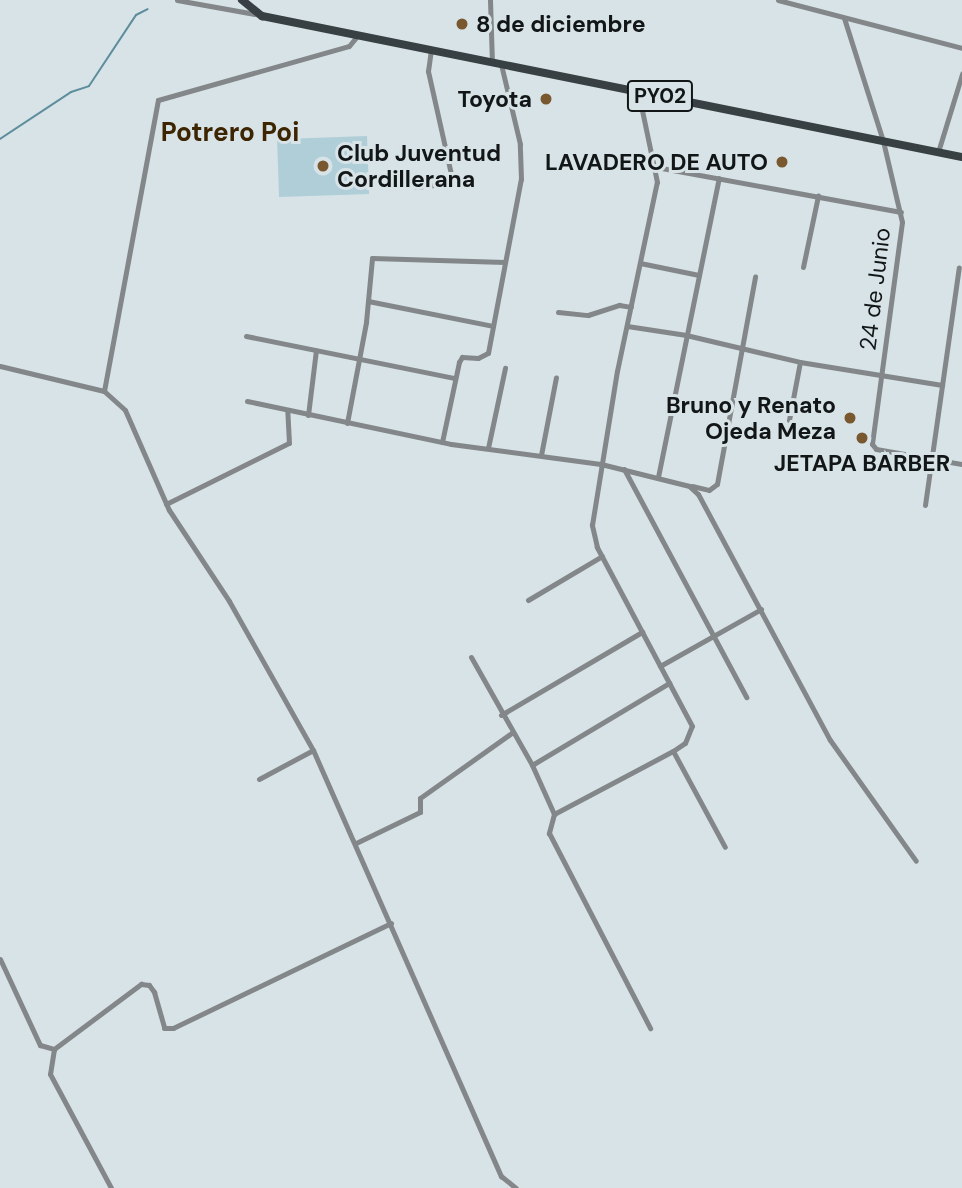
<!DOCTYPE html>
<style>
body{margin:0}
#map{position:relative;width:962px;height:1188px;overflow:hidden;background:#d7e3e7;font-family:"DM Sans",sans-serif}
div>[style]{position:absolute}
.green>*{inset:0;background:#b0ced8;transform-origin:0 0}
.stream>*{height:2px;margin:-1px;padding:0 1px;transform-origin:1px;border-radius:1px;background:#5e8d9d}
.minor>*{height:5px;margin:-2.5px;padding:0 2.5px;transform-origin:2.5px;border-radius:2.5px;background:#838789}
.primary>*{height:8px;margin:-4px;padding:0 4px;transform-origin:4px;border-radius:4px;background:#384043}
.dots>*{width:19px;height:19px;translate:-50% -50%;box-sizing:border-box;border:4px solid #d7e3e7;border-radius:50%}
span{translate:-50% -50%;white-space:nowrap;text-align:center;line-height:1.15;-webkit-text-stroke:6px #d7e3e7;paint-order:stroke}
.shield-label span{padding:2px 5px;background:#d7e3e7;border:2px solid;border-radius:5px;-webkit-text-stroke-width:0}
.shield-label{font-size:21px;color:#121617;font-weight:700}
.poi-label{font-size:23px;color:#121617;font-weight:700}
.left{translate:0 -50%;text-align:left}
.right{translate:-100% -50%;text-align:right}
.street-label{font-size:23px;color:#121617}
.quarter-label{font-size:26px;color:#3d2502;font-weight:700}
</style>
<div id="map">
<div class="green">
<div style="left:367px;top:136px;width:58px;height:90px;rotate:88deg"></div>
</div>
<div class="stream">
<div style="left:0;top:139px;width:85px;rotate:-33.5deg"></div>
<div style="left:71px;top:92px;width:19px;rotate:-18deg"></div>
<div style="left:89px;top:86px;width:85px;rotate:-56.5deg"></div>
<div style="left:136px;top:15px;width:13px;rotate:-27deg"></div>
</div>
<div class="minor">
<div style="left:177px;top:0;width:84px;rotate:10.2deg"></div>
<div style="left:490px;top:0;width:63px;rotate:88.2deg"></div>
<div style="left:778px;top:0;width:190px;rotate:14.6deg"></div>
<div style="left:844px;top:18px;width:129px;rotate:72.4deg"></div>
<div style="left:883px;top:141px;width:83px;rotate:76.8deg"></div>
<div style="left:902px;top:222px;width:224px;rotate:97.7deg"></div>
<div style="left:872px;top:444px;width:6px;rotate:51deg"></div>
<div style="left:876px;top:449px;width:87px;rotate:9.9deg"></div>
<div style="left:938px;top:152px;width:82px;rotate:-72.9deg"></div>
<div style="left:656px;top:167px;width:249px;rotate:10.4deg"></div>
<div style="left:416px;top:187px;width:37px;rotate:-6deg"></div>
<div style="left:453px;top:183px;width:115px;rotate:-102.6deg"></div>
<div style="left:428px;top:71px;width:21px;rotate:-82deg"></div>
<div style="left:640px;top:263px;width:60px;rotate:11.5deg"></div>
<div style="left:803px;top:267px;width:73px;rotate:-78.1deg"></div>
<div style="left:368px;top:301px;width:127px;rotate:11.3deg"></div>
<div style="left:558px;top:312px;width:30px;rotate:6deg"></div>
<div style="left:588px;top:315px;width:33px;rotate:-18deg"></div>
<div style="left:619px;top:305px;width:12px;rotate:9deg"></div>
<div style="left:627px;top:326px;width:60px;rotate:8.7deg"></div>
<div style="left:686px;top:335px;width:117px;rotate:13.3deg"></div>
<div style="left:800px;top:362px;width:144px;rotate:9.2deg"></div>
<div style="left:246px;top:336px;width:213px;rotate:11.4deg"></div>
<div style="left:0;top:366px;width:107px;rotate:13.5deg"></div>
<div style="left:104px;top:391px;width:28px;rotate:42deg"></div>
<div style="left:125px;top:410px;width:109px;rotate:66.3deg"></div>
<div style="left:169px;top:510px;width:109px;rotate:56.6deg"></div>
<div style="left:229px;top:601px;width:171px;rotate:60.6deg"></div>
<div style="left:313px;top:750px;width:466px;rotate:66.2deg"></div>
<div style="left:501px;top:1176px;width:19px;rotate:39deg"></div>
<div style="left:104px;top:391px;width:296px;rotate:-79.5deg"></div>
<div style="left:158px;top:100px;width:198px;rotate:-15.8deg"></div>
<div style="left:349px;top:46px;width:14px;rotate:-51deg"></div>
<div style="left:247px;top:401px;width:208px;rotate:11.9deg"></div>
<div style="left:451px;top:444px;width:151px;rotate:7.6deg"></div>
<div style="left:601px;top:464px;width:91px;rotate:14deg"></div>
<div style="left:689px;top:486px;width:12px;rotate:42deg"></div>
<div style="left:698px;top:494px;width:279px;rotate:61.8deg"></div>
<div style="left:830px;top:740px;width:148px;rotate:54.6deg"></div>
<div style="left:308px;top:415px;width:65px;rotate:-83deg"></div>
<div style="left:789px;top:420px;width:59px;rotate:-79.3deg"></div>
<div style="left:347px;top:423px;width:103px;rotate:-79.3deg"></div>
<div style="left:366px;top:322px;width:64px;rotate:-84.6deg"></div>
<div style="left:372px;top:258px;width:133px;rotate:1.7deg"></div>
<div style="left:442px;top:442px;width:82px;rotate:-78deg"></div>
<div style="left:459px;top:362px;width:6px;rotate:-59deg"></div>
<div style="left:462px;top:357px;width:16px;rotate:4deg"></div>
<div style="left:478px;top:358px;width:11px;rotate:-27deg"></div>
<div style="left:488px;top:353px;width:177px;rotate:-79.3deg"></div>
<div style="left:521px;top:179px;width:35px;rotate:-92deg"></div>
<div style="left:520px;top:144px;width:82px;rotate:-103.4deg"></div>
<div style="left:488px;top:448px;width:82px;rotate:-78deg"></div>
<div style="left:541px;top:455px;width:79px;rotate:-79.1deg"></div>
<div style="left:624px;top:469px;width:259px;rotate:61.8deg"></div>
<div style="left:658px;top:477px;width:305px;rotate:-78.5deg"></div>
<div style="left:692px;top:486px;width:17px;rotate:13deg"></div>
<div style="left:709px;top:490px;width:10px;rotate:-37deg"></div>
<div style="left:717px;top:484px;width:211px;rotate:-79.6deg"></div>
<div style="left:166px;top:504px;width:137px;rotate:-26.4deg"></div>
<div style="left:289px;top:443px;width:33px;rotate:-93deg"></div>
<div style="left:925px;top:505px;width:240px;rotate:-81.9deg"></div>
<div style="left:528px;top:600px;width:86px;rotate:-30.7deg"></div>
<div style="left:471px;top:657px;width:124px;rotate:60.5deg"></div>
<div style="left:532px;top:765px;width:54px;rotate:65.8deg"></div>
<div style="left:554px;top:814px;width:20px;rotate:105deg"></div>
<div style="left:549px;top:833px;width:220px;rotate:62.6deg"></div>
<div style="left:660px;top:666px;width:116px;rotate:-29.4deg"></div>
<div style="left:501px;top:715px;width:164px;rotate:-30.5deg"></div>
<div style="left:673px;top:751px;width:109px;rotate:61.6deg"></div>
<div style="left:532px;top:765px;width:160px;rotate:-30.9deg"></div>
<div style="left:259px;top:779px;width:61px;rotate:-28.2deg"></div>
<div style="left:554px;top:814px;width:135px;rotate:-27.9deg"></div>
<div style="left:673px;top:751px;width:14px;rotate:-34deg"></div>
<div style="left:685px;top:743px;width:18px;rotate:-68deg"></div>
<div style="left:692px;top:726px;width:203px;rotate:-118deg"></div>
<div style="left:597px;top:547px;width:23px;rotate:-103deg"></div>
<div style="left:592px;top:525px;width:156px;rotate:-80.8deg"></div>
<div style="left:617px;top:371px;width:193px;rotate:-78.1deg"></div>
<div style="left:657px;top:182px;width:93px;rotate:-101.8deg"></div>
<div style="left:356px;top:843px;width:71px;rotate:-25.8deg"></div>
<div style="left:420px;top:812px;width:14px;rotate:-90deg"></div>
<div style="left:420px;top:798px;width:114px;rotate:-35.4deg"></div>
<div style="left:0;top:959px;width:95px;rotate:65.1deg"></div>
<div style="left:40px;top:1045px;width:15px;rotate:16deg"></div>
<div style="left:54px;top:1049px;width:109px;rotate:-36.8deg"></div>
<div style="left:141px;top:984px;width:8px;rotate:7deg"></div>
<div style="left:149px;top:985px;width:9px;rotate:54deg"></div>
<div style="left:154px;top:992px;width:37px;rotate:74deg"></div>
<div style="left:164px;top:1028px;width:9px"></div>
<div style="left:173px;top:1028px;width:242px;rotate:-25.7deg"></div>
<div style="left:54px;top:1049px;width:25px;rotate:99deg"></div>
<div style="left:50px;top:1074px;width:129px;rotate:61.8deg"></div>
</div>
<div class="primary">
<div style="left:242px;top:0;width:26px;rotate:39deg"></div>
<div style="left:262px;top:16px;width:714px;rotate:11.39deg"></div>
</div>
<div class="dots">
<div style="left:462px;top:24px;background:#79582f"></div>
<div style="left:546px;top:99px;background:#79582f"></div>
<div style="left:782px;top:162px;background:#79582f"></div>
<div style="left:323px;top:166px;background:#79582f"></div>
<div style="left:850px;top:418px;background:#79582f"></div>
<div style="left:862px;top:438px;background:#79582f"></div>
</div>
<div class="shield-label">
<span style="left:660px;top:96px">PY02</span>
</div>
<div class="poi-label">
<span class="left" style="left:476px;top:24px">8 de diciembre</span>
<span class="right" style="left:532px;top:99px">Toyota</span>
<span class="left" style="left:337px;top:166px">Club Juventud<br>Cordillerana</span>
<span class="right" style="left:768px;top:162px">LAVADERO DE AUTO</span>
<span class="right" style="left:836px;top:418px">Bruno y Renato<br>Ojeda Meza</span>
<span style="left:862px;top:463px">JETAPA BARBER</span>
</div>
<div class="street-label">
<span style="left:875px;top:289px;rotate:-83deg">24 de Junio</span>
</div>
<div class="quarter-label">
<span style="left:230px;top:133px">Potrero Poi</span>
</div>
</div>
